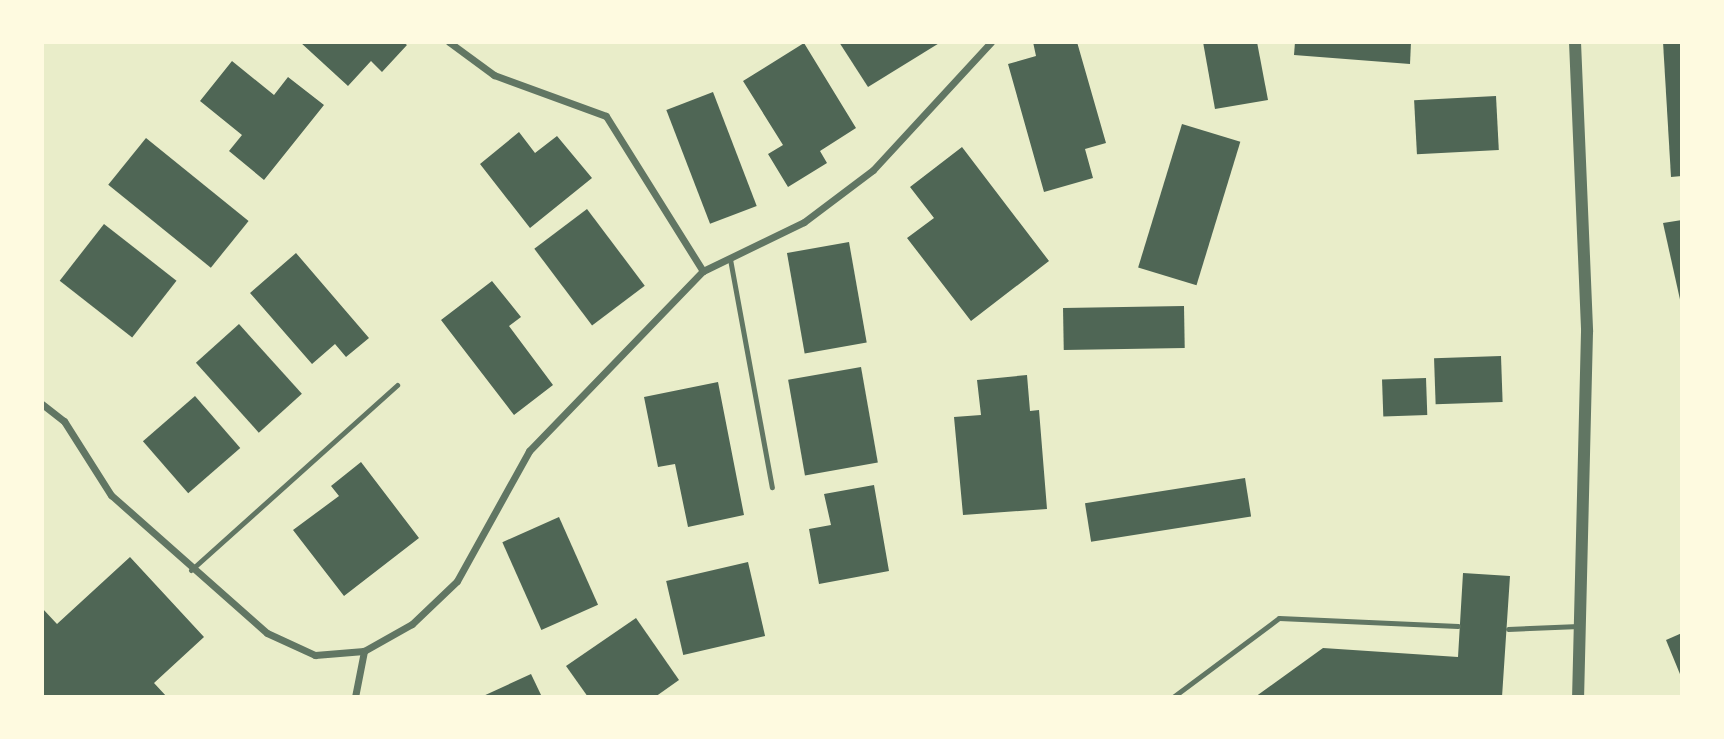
<!DOCTYPE html>
<style>
body{margin:0}
#map{position:relative;width:1724px;height:739px;overflow:hidden;background:#e9edc9;font-family:Inter,sans-serif}
div>[style]{position:absolute}
.building>*{inset:0;background:#4f6655;transform-origin:0 0}
.service>*{height:5px;margin:-2.5px;padding:0 2.5px;transform-origin:2.5px;border-radius:2.5px;background:#617663}
.minor>*{height:7px;margin:-3.5px;padding:0 3.5px;transform-origin:3.5px;border-radius:3.5px;background:#617663}
.tertiary>*{height:12px;margin:-6px;padding:0 6px;transform-origin:6px;border-radius:6px;background:#617663}
span{translate:-50% -50%;white-space:nowrap;text-align:center;line-height:1.15;-webkit-text-stroke:5px #fefae0;paint-order:stroke}
.frame{position:absolute;inset:0;border:44px solid #fefae0;pointer-events:none}
</style>
<div id="map">
<div class="building">
<div style="clip-path:polygon(300px 42px,403px 42px,407px 45px,382px 72px,371px 61px,348px 86px)"></div>
<div style="clip-path:polygon(839px 42px,941px 42px,868px 87px)"></div>
<div style="clip-path:polygon(1033px 42px,1077px 42px,1106px 143px,1085px 149px,1093px 178px,1044px 192px,1008px 64px,1036px 56px)"></div>
<div style="clip-path:polygon(1203px 42px,1257px 42px,1268px 100px,1215px 109px)"></div>
<div style="clip-path:polygon(1295px 42px,1411px 42px,1410px 64px,1294px 55px)"></div>
<div style="clip-path:polygon(1663px 42px,1682px 42px,1682px 176px,1671px 177px)"></div>
<div style="clip-path:polygon(804px 43px,856px 128px,820px 151px,827px 163px,788px 187px,768px 154px,783px 145px,743px 81px)"></div>
<div style="clip-path:polygon(232px 61px,274px 95px,288px 77px,324px 105px,264px 180px,229px 151px,242px 135px,200px 101px)"></div>
<div style="left:713px;top:92px;width:122px;height:50px;rotate:69deg"></div>
<div style="left:1496px;top:96px;width:54px;height:82px;rotate:87deg"></div>
<div style="left:1182px;top:124px;width:61px;height:150px;rotate:17deg"></div>
<div style="clip-path:polygon(519px 132px,535px 153px,557px 136px,592px 178px,530px 228px,480px 164px)"></div>
<div style="left:146px;top:138px;width:132px;height:60px;rotate:39deg"></div>
<div style="clip-path:polygon(962px 147px,1049px 261px,971px 321px,907px 238px,934px 218px,910px 187px)"></div>
<div style="left:587px;top:209px;width:96px;height:66px;rotate:53deg"></div>
<div style="clip-path:polygon(1682px 220px,1682px 304px,1681px 304px,1663px 223px)"></div>
<div style="left:104px;top:224px;width:92px;height:72px;rotate:38deg"></div>
<div style="left:849px;top:242px;width:102px;height:63px;rotate:80deg"></div>
<div style="clip-path:polygon(296px 253px,369px 338px,346px 357px,335px 344px,312px 364px,250px 293px)"></div>
<div style="clip-path:polygon(492px 281px,521px 317px,509px 326px,553px 385px,514px 415px,441px 320px)"></div>
<div style="left:1184px;top:306px;width:42px;height:121px;rotate:89deg"></div>
<div style="left:239px;top:324px;width:94px;height:58px;rotate:48deg"></div>
<div style="left:1501px;top:356px;width:46px;height:67px;rotate:88deg"></div>
<div style="left:861px;top:367px;width:97px;height:74px;rotate:80deg"></div>
<div style="clip-path:polygon(1027px 375px,1030px 411px,1039px 410px,1047px 509px,963px 515px,954px 417px,981px 415px,977px 380px)"></div>
<div style="left:1426px;top:378px;width:37px;height:44px;rotate:88deg"></div>
<div style="clip-path:polygon(718px 382px,744px 515px,688px 527px,675px 464px,658px 467px,644px 397px)"></div>
<div style="left:195px;top:396px;width:69px;height:69px;rotate:49deg"></div>
<div style="clip-path:polygon(361px 462px,419px 538px,344px 596px,293px 530px,339px 496px,331px 486px)"></div>
<div style="left:1245px;top:478px;width:39px;height:162px;rotate:81deg"></div>
<div style="clip-path:polygon(874px 485px,889px 571px,819px 584px,809px 529px,831px 525px,824px 494px)"></div>
<div style="left:559px;top:517px;width:96px;height:62px;rotate:66deg"></div>
<div style="clip-path:polygon(130px 557px,204px 637px,154px 683px,167px 697px,42px 697px,42px 608px,57px 624px)"></div>
<div style="left:748px;top:562px;width:76px;height:84px;rotate:77deg"></div>
<div style="clip-path:polygon(1463px 573px,1510px 576px,1502px 697px,1255px 697px,1323px 648px,1458px 657px)"></div>
<div style="clip-path:polygon(636px 618px,679px 680px,655px 697px,588px 697px,566px 666px)"></div>
<div style="clip-path:polygon(1682px 633px,1682px 679px,1666px 640px)"></div>
<div style="clip-path:polygon(531px 674px,542px 697px,481px 697px)"></div>
</div>
<div class="service">
<div style="left:730px;top:259px;width:232px;rotate:79.6deg"></div>
<div style="left:191px;top:570px;width:277px;rotate:-41.9deg"></div>
<div style="left:1508px;top:629px;width:71px;rotate:-2.4deg"></div>
<div style="left:1173px;top:697px;width:132px;rotate:-36.7deg"></div>
<div style="left:1279px;top:618px;width:179px;rotate:2.6deg"></div>
</div>
<div class="minor">
<div style="left:449px;top:42px;width:56px;rotate:36.3deg"></div>
<div style="left:494px;top:75px;width:119px;rotate:20.1deg"></div>
<div style="left:606px;top:116px;width:183px;rotate:58deg"></div>
<div style="left:42px;top:404px;width:28px;rotate:38deg"></div>
<div style="left:64px;top:421px;width:88px;rotate:57.6deg"></div>
<div style="left:111px;top:495px;width:208px;rotate:41.5deg"></div>
<div style="left:267px;top:633px;width:53px;rotate:24.6deg"></div>
<div style="left:315px;top:655px;width:49px;rotate:-4.7deg"></div>
<div style="left:355px;top:697px;width:47px;rotate:-78.9deg"></div>
<div style="left:364px;top:651px;width:55px;rotate:-29.4deg"></div>
<div style="left:412px;top:624px;width:62px;rotate:-43.7deg"></div>
<div style="left:457px;top:581px;width:149px;rotate:-61deg"></div>
<div style="left:529px;top:451px;width:250px;rotate:-46deg"></div>
<div style="left:703px;top:271px;width:112px;rotate:-25.9deg"></div>
<div style="left:804px;top:222px;width:86px;rotate:-37deg"></div>
<div style="left:873px;top:170px;width:174px;rotate:-47.3deg"></div>
</div>
<div class="tertiary">
<div style="left:1575px;top:42px;width:290px;rotate:87.6deg"></div>
<div style="left:1587px;top:332px;width:365px;rotate:91.4deg"></div>
</div>
<div class="frame"></div>
</div>
